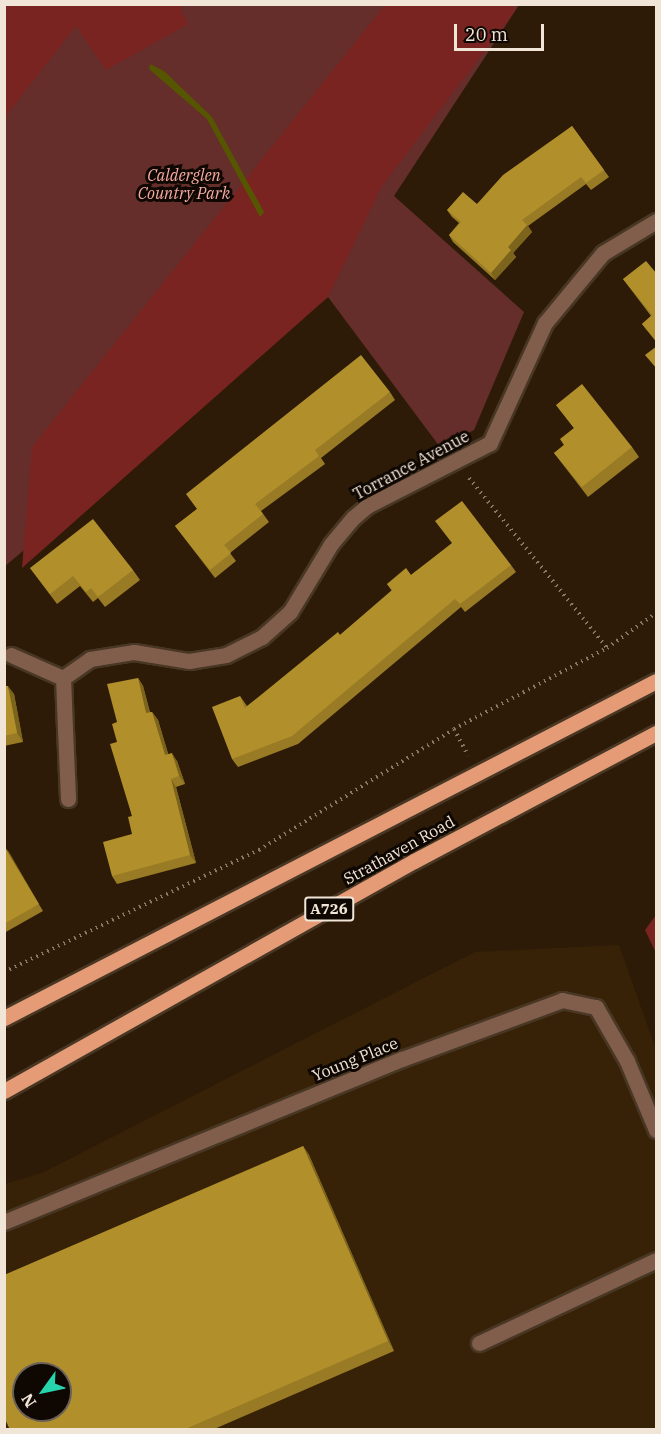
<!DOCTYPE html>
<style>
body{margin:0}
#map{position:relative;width:661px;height:1434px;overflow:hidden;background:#2d1b07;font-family:"IBM Plex Serif",serif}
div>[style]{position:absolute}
.built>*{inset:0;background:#382207}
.green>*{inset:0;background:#652e2a}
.forest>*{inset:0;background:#7a2421}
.water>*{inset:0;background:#565600}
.path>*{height:4px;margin-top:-2px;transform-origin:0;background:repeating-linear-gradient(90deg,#877867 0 1.5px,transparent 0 6px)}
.roads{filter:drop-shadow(2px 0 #483724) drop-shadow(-2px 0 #483724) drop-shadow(0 2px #483724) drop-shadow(0 -2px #483724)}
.service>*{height:15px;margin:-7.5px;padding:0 7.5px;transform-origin:7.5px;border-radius:7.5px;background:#815e4c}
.minor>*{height:15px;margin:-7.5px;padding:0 7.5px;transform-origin:7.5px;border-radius:7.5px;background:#815e4c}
.primary>*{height:15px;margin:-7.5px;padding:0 7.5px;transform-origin:7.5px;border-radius:7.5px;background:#e59b76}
.wall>*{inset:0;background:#987b24}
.shaded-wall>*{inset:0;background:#7c641d}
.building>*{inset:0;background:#b18f2a}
span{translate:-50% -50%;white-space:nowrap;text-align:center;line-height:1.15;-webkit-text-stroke:6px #0f0802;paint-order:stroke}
.shield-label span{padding:2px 4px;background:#0f0802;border:2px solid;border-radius:4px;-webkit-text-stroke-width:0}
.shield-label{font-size:15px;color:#f1e5d8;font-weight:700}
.park-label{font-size:16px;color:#f6aaa2;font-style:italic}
.street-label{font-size:16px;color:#f1e5d8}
.frame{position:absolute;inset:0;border:6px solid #f1e5d8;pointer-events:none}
.north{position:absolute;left:12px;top:1362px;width:60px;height:60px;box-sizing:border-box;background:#0f0802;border:2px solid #696058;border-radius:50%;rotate:237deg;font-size:16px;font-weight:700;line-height:24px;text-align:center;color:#f1e5d8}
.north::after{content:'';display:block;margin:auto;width:21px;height:27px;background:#26d5ae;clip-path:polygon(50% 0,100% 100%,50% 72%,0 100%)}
.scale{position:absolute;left:454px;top:24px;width:90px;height:27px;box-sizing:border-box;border:3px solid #f1e5d8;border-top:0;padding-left:8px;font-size:18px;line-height:21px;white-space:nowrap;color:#f1e5d8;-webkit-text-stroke:4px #0f0802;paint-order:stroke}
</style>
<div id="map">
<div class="built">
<div style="clip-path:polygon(evenodd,619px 945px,656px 1050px,656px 1429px,5px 1430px,5px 1184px,42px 1173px,475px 952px,619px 945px,24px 1374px,60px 1374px,60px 1410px,24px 1410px,24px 1374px)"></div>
</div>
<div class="green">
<div style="clip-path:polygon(5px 5px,519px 5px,394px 196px,524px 312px,474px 430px,440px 447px,328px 297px,5px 566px)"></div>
</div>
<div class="forest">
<div style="clip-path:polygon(5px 4px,179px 5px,188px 24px,106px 70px,76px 26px,5px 117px)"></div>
<div style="clip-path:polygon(385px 5px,512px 5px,515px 11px,382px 186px,328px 297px,22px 568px,32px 447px)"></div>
<div style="clip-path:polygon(656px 915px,656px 953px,645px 930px)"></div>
</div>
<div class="water">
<div style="clip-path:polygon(150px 64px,164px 71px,212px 117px,264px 212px,260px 217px,207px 119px,149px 69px)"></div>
</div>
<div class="path">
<div style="left:469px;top:478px;width:219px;rotate:50.9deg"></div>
<div style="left:454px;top:729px;width:30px;rotate:62deg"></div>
<div style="left:4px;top:972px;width:283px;rotate:-25.6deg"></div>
<div style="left:259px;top:850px;width:229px;rotate:-31.8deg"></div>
<div style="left:454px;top:729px;width:173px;rotate:-27.9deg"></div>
<div style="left:607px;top:648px;width:60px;rotate:-35.5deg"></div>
</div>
<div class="roads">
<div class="service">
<div style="left:65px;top:729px;width:70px;rotate:87.5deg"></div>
</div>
<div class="minor">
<div style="left:11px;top:655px;width:57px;rotate:23.9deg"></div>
<div style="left:65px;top:729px;width:51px;rotate:-92.2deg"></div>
<div style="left:63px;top:678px;width:33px;rotate:-35deg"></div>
<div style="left:90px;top:659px;width:45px;rotate:-9deg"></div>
<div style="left:134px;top:652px;width:56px;rotate:9.3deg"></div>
<div style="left:189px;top:661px;width:37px;rotate:-9deg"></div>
<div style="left:226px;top:655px;width:40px;rotate:-26.6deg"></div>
<div style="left:262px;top:637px;width:38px;rotate:-42deg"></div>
<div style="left:290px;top:612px;width:79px;rotate:-58.9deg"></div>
<div style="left:331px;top:544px;width:35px;rotate:-50deg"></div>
<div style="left:354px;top:517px;width:17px;rotate:-40deg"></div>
<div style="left:367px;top:506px;width:138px;rotate:-27.1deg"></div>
<div style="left:490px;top:443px;width:132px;rotate:-65.4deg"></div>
<div style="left:545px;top:323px;width:91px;rotate:-50.4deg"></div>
<div style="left:603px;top:253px;width:62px;rotate:-31.1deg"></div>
<div style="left:4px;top:1222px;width:430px;rotate:-22.3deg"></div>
<div style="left:402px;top:1059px;width:171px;rotate:-20.2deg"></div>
<div style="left:562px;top:1000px;width:35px;rotate:12deg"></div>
<div style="left:596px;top:1007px;width:62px;rotate:60.1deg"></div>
<div style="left:627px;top:1061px;width:75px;rotate:67.2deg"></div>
<div style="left:479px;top:1343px;width:195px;rotate:-25.1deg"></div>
</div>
<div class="primary">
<div style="left:4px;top:1018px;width:734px;rotate:-27.33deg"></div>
<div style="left:4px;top:1091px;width:470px;rotate:-29.3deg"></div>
<div style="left:414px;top:861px;width:274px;rotate:-27.9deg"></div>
</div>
</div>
<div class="wall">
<div style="clip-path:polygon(572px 126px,609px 177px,591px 190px,586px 184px,528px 226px,532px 232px,513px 253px,516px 257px,495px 280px,453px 242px,449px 235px,459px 223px,452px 217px,447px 210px,477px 204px)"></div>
<div style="clip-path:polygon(657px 274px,657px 343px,642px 324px,651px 316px,623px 279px)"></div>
<div style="clip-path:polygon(390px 392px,395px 400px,321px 458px,325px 464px,261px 511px,269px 522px,230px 553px,236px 561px,215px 578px,175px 526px,197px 509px)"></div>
<div style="clip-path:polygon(556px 405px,632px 447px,639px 457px,588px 497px,554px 453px,564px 445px,574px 428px)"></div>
<div style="clip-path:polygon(452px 544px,511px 565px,516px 572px,465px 612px,461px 607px,298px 744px,238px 767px,232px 759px,240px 696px,247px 706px,340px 635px,392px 591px,387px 584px,411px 575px)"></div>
<div style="clip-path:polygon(30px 568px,133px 570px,140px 580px,105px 607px,98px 598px,93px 602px,80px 586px,57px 604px)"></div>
<div style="clip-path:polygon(138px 678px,143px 686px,150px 712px,152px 712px,158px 720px,168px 754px,177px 761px,185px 784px,176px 787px,196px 863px,117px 884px,112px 876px,132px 834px,132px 816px,117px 742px)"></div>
<div style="clip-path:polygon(4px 686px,14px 694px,23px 742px,4px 746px)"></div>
<div style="clip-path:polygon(4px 846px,43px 911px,4px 933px)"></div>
<div style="clip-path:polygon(303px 1146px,309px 1155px,394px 1351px,212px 1430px,10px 1430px)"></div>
</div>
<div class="shaded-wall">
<div style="clip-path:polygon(527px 225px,532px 232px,513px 253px,516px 257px,495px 280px,491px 273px,508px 247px)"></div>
<div style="clip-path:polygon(138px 678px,143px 686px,152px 721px,146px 713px)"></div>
<div style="clip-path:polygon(8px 686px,14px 694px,23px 742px,17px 733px)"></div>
<div style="clip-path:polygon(152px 712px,158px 720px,171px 763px,165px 755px)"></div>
<div style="clip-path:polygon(172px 753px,177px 761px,185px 784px,179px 776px)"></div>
<div style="clip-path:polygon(171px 779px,176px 787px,196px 863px,190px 855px)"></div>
<div style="clip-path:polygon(4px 846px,9px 852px,43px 911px,39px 904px)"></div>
<div style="clip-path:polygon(303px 1146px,309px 1155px,394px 1351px,388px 1341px)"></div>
</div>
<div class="building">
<div style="clip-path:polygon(572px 126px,604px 170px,586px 183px,581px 177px,522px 220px,527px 225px,508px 247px,511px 250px,491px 273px,449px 235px,461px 222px,447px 210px,463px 192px,477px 204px,503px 175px)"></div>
<div style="clip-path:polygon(646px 261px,657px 274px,657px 342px,642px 324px,652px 315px,623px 279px)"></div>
<div style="clip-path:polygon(657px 346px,657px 369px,645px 355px)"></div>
<div style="clip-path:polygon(361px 355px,390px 392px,315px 450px,319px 456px,255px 504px,263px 514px,224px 545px,231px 553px,210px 570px,175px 526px,197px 509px,186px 494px)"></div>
<div style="clip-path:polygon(582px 384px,632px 447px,582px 487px,554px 453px,564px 445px,560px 439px,574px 428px,556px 405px)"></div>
<div style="clip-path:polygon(462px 501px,511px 565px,460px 604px,455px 599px,292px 736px,232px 759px,212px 707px,240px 696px,245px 708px,338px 632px,340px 635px,392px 590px,387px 584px,406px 568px,411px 575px,452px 543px,435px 521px)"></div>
<div style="clip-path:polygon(93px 519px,133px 570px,98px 597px,91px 588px,86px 592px,73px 576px,50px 594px,30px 568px)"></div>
<div style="clip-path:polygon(138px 678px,146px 713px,152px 712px,165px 755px,172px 753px,179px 776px,171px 779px,190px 855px,112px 876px,103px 842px,132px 834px,128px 817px,132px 816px,110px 744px,117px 742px,112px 724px,117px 722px,107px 684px)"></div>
<div style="clip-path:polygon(4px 686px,8px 686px,17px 733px,4px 736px)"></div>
<div style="clip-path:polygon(4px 846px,39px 904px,4px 924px)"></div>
<div style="clip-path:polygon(evenodd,303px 1146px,388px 1341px,183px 1430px,10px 1430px,4px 1417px,4px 1275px,303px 1146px,24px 1374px,60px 1374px,60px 1410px,24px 1410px,24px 1374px)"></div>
</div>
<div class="shield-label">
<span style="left:329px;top:909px">A726</span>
</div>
<div class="park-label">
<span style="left:184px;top:184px">Calderglen<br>Country Park</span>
</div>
<div class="street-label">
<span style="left:411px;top:465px;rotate:-28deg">Torrance Avenue</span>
<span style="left:399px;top:850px;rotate:-29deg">Strathaven Road</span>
<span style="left:355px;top:1059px;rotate:-22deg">Young Place</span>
</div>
<div class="frame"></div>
<div class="north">N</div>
<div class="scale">20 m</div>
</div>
